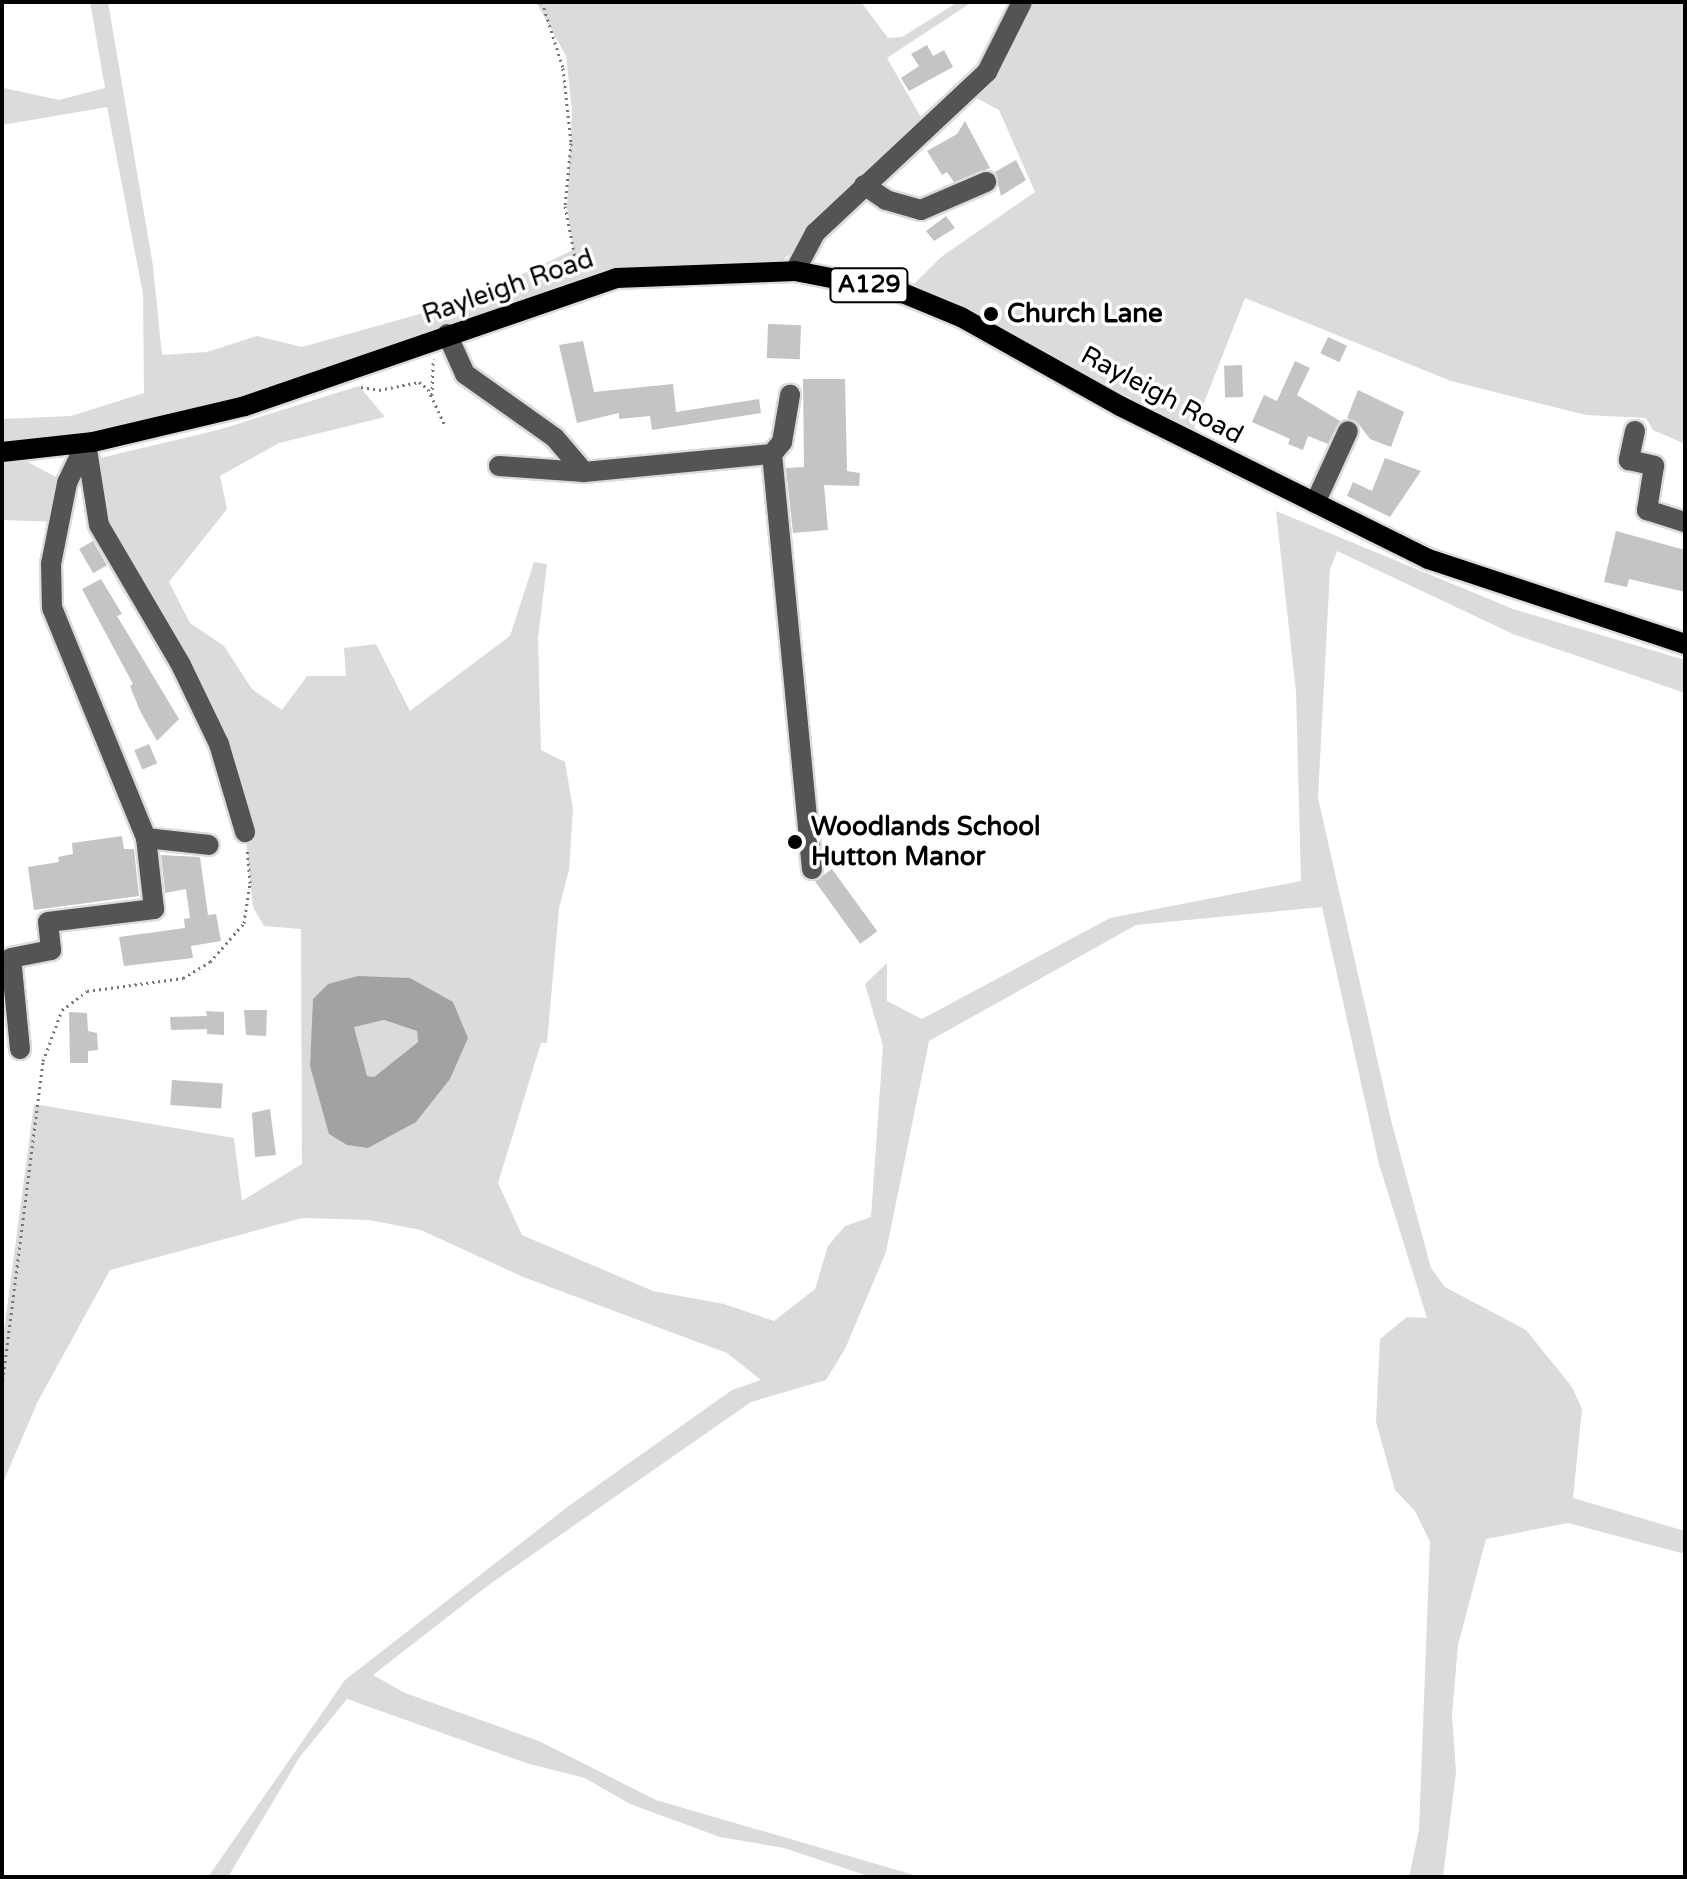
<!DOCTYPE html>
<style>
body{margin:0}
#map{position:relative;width:1687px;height:1879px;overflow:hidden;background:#fff;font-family:"Varela Round",sans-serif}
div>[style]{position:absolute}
.green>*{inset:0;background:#dbdbdb}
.water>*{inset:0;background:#a2a2a2}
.building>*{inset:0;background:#c4c4c4;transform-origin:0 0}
.path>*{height:3px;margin-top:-1.5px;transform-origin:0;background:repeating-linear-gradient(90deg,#767676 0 2px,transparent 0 6px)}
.roads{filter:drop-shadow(2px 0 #dbdbdb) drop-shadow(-2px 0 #dbdbdb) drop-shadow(0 2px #dbdbdb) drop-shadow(0 -2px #dbdbdb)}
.minor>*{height:20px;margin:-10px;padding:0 10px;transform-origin:10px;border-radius:10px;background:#545454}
.major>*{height:20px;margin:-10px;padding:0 10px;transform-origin:10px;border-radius:10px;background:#000}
.dots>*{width:22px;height:22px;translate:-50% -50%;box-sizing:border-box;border:4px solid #fff;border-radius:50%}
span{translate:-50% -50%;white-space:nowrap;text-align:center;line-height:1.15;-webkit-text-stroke:7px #fff;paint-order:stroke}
.shield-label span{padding:2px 6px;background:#fff;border:2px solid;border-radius:6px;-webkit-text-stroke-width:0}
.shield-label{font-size:24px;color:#000;font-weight:700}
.street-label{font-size:26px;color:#000}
.poi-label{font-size:26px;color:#000;font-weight:700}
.left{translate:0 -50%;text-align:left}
.frame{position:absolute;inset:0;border:4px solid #000;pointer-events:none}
</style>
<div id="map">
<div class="green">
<div style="clip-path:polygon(90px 2px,108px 2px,153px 266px,162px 355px,207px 352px,257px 336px,302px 347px,466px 301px,573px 250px,567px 207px,572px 111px,566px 56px,536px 2px,861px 2px,888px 38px,902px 37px,958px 2px,972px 2px,887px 58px,927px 128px,782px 261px,616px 278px,245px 406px,2px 452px,2px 419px,71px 416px,144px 393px,143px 294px,107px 107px,2px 125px,4px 88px,59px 100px,105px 88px)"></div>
<div style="clip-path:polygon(1022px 2px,1685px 2px,1685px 444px,1653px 430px,1646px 418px,1586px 415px,1451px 381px,1245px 298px,1189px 441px,905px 293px,941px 257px,1035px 192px,999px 110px,965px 92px)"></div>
<div style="clip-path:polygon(evenodd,359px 386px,385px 417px,279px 443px,220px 476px,227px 509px,169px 582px,190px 623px,224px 646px,252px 689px,282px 710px,307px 676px,346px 676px,344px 648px,376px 644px,410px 711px,510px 636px,534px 562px,547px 564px,538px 638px,541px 750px,565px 762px,573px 809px,569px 870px,559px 908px,547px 1043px,541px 1043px,498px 1183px,522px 1235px,653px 1291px,724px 1304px,774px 1321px,815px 1289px,828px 1246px,845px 1226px,871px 1217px,883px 1046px,865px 984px,887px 963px,887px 1001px,922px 1019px,1110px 918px,1301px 881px,1296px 692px,1276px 511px,1513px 609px,1685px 660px,1685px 693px,1513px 634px,1337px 551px,1330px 570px,1318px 798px,1391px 1120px,1431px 1268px,1445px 1287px,1526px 1330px,1572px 1387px,1582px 1409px,1573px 1498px,1685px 1531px,1685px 1554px,1568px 1523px,1486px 1539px,1458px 1645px,1452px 1715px,1456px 1772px,1443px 1877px,1409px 1877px,1419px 1830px,1430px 1542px,1415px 1511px,1395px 1490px,1376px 1422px,1380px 1339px,1407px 1317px,1427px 1318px,1379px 1164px,1322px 907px,1136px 925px,929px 1041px,886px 1252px,845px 1349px,826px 1380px,751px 1402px,490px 1584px,373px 1675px,405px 1693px,539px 1741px,656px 1800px,921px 1877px,871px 1877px,784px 1848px,720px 1837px,630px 1804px,585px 1778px,526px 1763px,347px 1699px,299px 1758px,228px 1877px,208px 1877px,345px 1680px,570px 1505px,732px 1390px,761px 1380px,727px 1353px,523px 1277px,421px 1230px,369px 1220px,302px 1218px,110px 1270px,37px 1403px,2px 1485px,2px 1346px,34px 1104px,234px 1138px,242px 1201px,302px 1164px,301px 929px,264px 926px,253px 907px,245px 832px,219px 744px,99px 525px,96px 459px,218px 430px,359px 386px,328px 984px,468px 1038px,347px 1145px,310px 1066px,314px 999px,328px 984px)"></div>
<div style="clip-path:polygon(2px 461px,28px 462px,67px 483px,60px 522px,2px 520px)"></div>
<div style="clip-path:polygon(384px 1020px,417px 1031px,418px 1042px,374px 1077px,366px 1076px,354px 1026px)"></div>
</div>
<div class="water">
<div style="clip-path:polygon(evenodd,358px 976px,410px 978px,453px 1002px,468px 1038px,450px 1079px,416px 1122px,368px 1148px,347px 1145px,329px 1134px,310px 1066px,313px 999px,328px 984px,358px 976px,384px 1020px,417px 1031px,418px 1042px,374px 1077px,367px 1076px,354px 1027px,384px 1020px)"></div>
</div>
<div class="building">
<div style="clip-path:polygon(927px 45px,933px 56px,944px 50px,953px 67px,909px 91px,901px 78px,919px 66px,911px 54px)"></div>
<div style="clip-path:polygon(965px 121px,990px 168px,954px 182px,947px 172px,942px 175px,927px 151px,957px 134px)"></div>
<div style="clip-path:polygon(1016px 160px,1026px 180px,1001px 196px,995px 172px)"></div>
<div style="clip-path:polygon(946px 216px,955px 228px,934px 241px,926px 231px)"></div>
<div style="left:768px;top:324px;width:33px;height:34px;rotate:2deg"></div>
<div style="left:1328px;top:337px;width:21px;height:18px;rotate:25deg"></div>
<div style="clip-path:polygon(583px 341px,594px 392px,673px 384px,676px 412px,759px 399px,761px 413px,652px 430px,650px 416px,619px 419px,619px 413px,577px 423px,559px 345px)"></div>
<div style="clip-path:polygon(1295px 361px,1310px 368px,1297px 395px,1340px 421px,1328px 444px,1308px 436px,1303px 450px,1288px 444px,1290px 439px,1252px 422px,1264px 395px,1277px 401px)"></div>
<div style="left:1242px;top:365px;width:32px;height:18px;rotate:88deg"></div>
<div style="clip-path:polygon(803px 379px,845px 379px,847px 471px,860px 473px,859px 486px,824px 485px,828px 530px,793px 533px,786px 468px,804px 467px)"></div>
<div style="clip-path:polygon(1358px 390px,1404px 412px,1391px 447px,1370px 439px,1358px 423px,1347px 418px)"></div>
<div style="clip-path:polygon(1385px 458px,1421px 471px,1390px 517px,1347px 496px,1353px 482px,1372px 491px)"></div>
<div style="clip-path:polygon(1616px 531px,1685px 550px,1685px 592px,1629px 579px,1627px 587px,1604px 582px)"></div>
<div style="left:93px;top:541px;width:28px;height:16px;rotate:60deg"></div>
<div style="clip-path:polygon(101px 579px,122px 614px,117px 616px,179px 719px,157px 741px,140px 711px,130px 686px,133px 684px,82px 589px)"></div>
<div style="left:149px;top:744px;width:21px;height:16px;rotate:67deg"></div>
<div style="clip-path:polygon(122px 836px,124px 849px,134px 849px,139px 896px,34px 910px,28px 867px,59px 862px,58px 857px,73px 854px,72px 843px)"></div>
<div style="clip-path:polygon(161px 855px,200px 857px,208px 915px,216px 914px,221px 941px,191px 946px,193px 958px,124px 966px,119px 937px,185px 928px,184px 919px,190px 918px,186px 889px,165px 893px)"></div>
<div style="left:832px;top:869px;width:77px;height:21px;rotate:54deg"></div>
<div style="clip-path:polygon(244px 1010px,267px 1010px,266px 1036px,246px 1035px)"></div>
<div style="clip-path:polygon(206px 1011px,224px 1012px,224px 1035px,207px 1034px,207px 1029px,171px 1030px,170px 1017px,207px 1016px)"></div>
<div style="clip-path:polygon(69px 1012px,87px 1013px,88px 1031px,97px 1033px,98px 1050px,88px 1051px,88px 1063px,70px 1063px)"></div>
<div style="left:172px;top:1080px;width:51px;height:25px;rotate:4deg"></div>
<div style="clip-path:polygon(270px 1109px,276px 1155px,255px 1157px,252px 1113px)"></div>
</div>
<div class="path">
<div style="left:542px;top:2px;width:69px;rotate:72.3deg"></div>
<div style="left:563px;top:68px;width:75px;rotate:83.9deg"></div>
<div style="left:571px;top:143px;width:63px;rotate:95.4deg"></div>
<div style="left:565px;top:206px;width:68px;rotate:79deg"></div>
<div style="left:361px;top:387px;width:18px;rotate:9deg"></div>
<div style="left:379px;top:390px;width:41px;rotate:-11.3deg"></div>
<div style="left:419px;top:382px;width:11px;rotate:38deg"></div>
<div style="left:428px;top:389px;width:38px;rotate:65deg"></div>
<div style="left:432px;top:395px;width:36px;rotate:-88deg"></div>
<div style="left:2px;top:1386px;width:328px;rotate:-82.8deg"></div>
<div style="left:43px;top:1061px;width:54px;rotate:-69.6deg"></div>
<div style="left:62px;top:1010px;width:31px;rotate:-37deg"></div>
<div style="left:87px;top:991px;width:97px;rotate:-7.7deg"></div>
<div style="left:183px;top:978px;width:31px;rotate:-31deg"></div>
<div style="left:210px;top:962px;width:52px;rotate:-48.9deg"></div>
<div style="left:244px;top:923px;width:40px;rotate:-81.5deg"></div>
<div style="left:250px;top:883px;width:35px;rotate:-95deg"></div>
</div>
<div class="roads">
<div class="minor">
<div style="left:864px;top:185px;width:27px;rotate:34deg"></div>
<div style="left:886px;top:200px;width:36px;rotate:16deg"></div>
<div style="left:921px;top:210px;width:71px;rotate:-23.3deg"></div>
<div style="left:795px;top:271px;width:43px;rotate:-62.2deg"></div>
<div style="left:815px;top:233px;width:236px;rotate:-43.1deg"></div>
<div style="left:987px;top:72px;width:78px;rotate:-63.4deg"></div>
<div style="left:447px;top:334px;width:44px;rotate:65.8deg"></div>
<div style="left:465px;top:374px;width:110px;rotate:35.4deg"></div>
<div style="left:555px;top:438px;width:45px;rotate:49.5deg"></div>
<div style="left:584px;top:472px;width:189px;rotate:-5.5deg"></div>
<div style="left:772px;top:454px;width:417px;rotate:84.5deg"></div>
<div style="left:1635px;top:431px;width:30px;rotate:102deg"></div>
<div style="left:1629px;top:460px;width:26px;rotate:13deg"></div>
<div style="left:1654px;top:466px;width:45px;rotate:99deg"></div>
<div style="left:1647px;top:510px;width:40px;rotate:18deg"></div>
<div style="left:86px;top:443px;width:83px;rotate:81deg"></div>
<div style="left:99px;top:525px;width:162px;rotate:59.6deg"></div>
<div style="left:181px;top:665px;width:88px;rotate:64.3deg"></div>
<div style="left:219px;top:744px;width:92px;rotate:73.5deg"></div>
<div style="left:772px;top:454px;width:16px;rotate:-50deg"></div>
<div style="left:782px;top:442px;width:48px;rotate:-80.3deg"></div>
<div style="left:499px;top:466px;width:85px;rotate:4deg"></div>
<div style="left:1315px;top:503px;width:79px;rotate:-65.4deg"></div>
<div style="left:146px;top:838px;width:63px;rotate:6.3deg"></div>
<div style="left:20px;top:1049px;width:91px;rotate:-95.6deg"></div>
<div style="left:11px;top:958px;width:41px;rotate:-11.3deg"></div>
<div style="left:51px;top:950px;width:28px;rotate:-96deg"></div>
<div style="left:48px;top:922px;width:107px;rotate:-7deg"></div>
<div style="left:154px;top:909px;width:71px;rotate:-96.4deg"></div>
<div style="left:146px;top:838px;width:248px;rotate:-112.2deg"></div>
<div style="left:52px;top:608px;width:44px;rotate:-91.3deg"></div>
<div style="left:51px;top:564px;width:83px;rotate:-78.8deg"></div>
<div style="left:67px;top:483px;width:44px;rotate:-64.6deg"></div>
</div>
<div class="major">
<div style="left:2px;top:452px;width:92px;rotate:-6.3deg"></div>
<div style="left:93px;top:442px;width:156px;rotate:-13.3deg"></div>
<div style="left:245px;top:406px;width:392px;rotate:-19deg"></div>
<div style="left:616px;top:278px;width:179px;rotate:-2.2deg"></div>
<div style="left:795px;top:271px;width:105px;rotate:11deg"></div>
<div style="left:898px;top:291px;width:68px;rotate:22.4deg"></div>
<div style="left:961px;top:317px;width:182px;rotate:29.2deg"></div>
<div style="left:1120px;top:406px;width:344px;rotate:26.4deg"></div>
<div style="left:1428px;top:559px;width:271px;rotate:18.3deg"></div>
</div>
</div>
<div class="dots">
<div style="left:991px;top:314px;background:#000"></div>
<div style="left:795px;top:842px;background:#000"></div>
</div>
<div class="shield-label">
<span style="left:869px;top:285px">A129</span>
</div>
<div class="street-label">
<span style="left:508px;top:287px;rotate:-19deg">Rayleigh Road</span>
<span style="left:1162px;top:395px;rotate:28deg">Rayleigh Road</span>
</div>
<div class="poi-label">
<span class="left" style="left:1007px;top:314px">Church Lane</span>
<span class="left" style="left:811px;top:842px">Woodlands School<br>Hutton Manor</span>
</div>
<div class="frame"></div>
</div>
